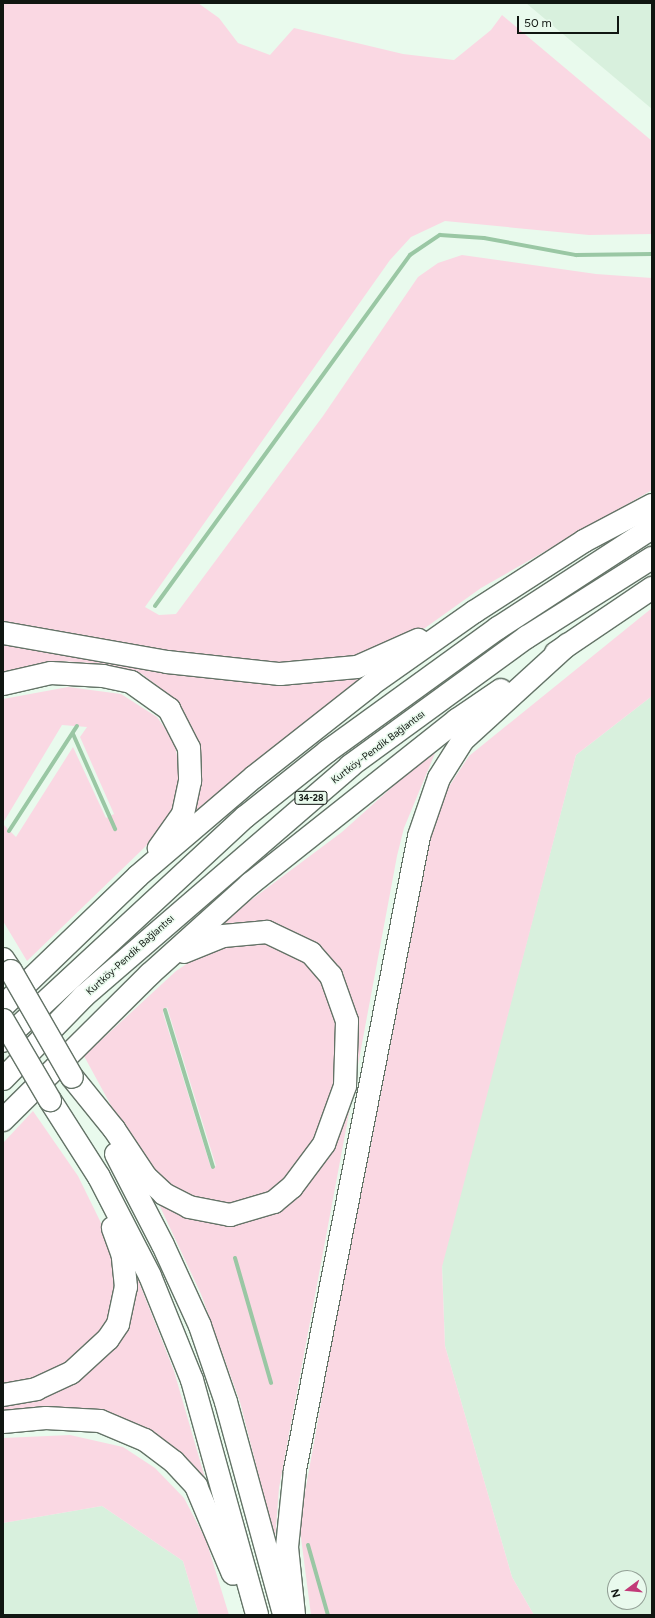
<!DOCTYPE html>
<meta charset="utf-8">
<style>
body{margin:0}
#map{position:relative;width:655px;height:1618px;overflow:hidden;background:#e9faed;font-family:Figtree,sans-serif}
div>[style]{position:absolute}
.built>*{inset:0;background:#d8f0dd}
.green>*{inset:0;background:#fad8e3}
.stream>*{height:4px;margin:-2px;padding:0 2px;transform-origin:2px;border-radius:2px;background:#9ac7a4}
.roads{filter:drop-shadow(1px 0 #647367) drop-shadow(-1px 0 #647367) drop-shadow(0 1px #647367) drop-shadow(0 -1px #647367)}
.highway>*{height:22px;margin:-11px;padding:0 11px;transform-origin:11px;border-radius:11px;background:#fff}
.bridges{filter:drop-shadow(1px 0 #647367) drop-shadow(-1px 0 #647367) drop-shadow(0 1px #647367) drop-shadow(0 -1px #647367)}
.highway-bridge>*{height:22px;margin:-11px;padding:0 11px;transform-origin:11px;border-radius:11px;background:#fff}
span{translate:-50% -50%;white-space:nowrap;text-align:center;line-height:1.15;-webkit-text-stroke:3px #e9faed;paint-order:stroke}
.shield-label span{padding:1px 3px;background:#e9faed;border:1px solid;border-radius:3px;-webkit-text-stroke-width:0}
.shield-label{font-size:9px;color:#101611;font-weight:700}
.street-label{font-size:10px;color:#101611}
.frame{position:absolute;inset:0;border:4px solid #101611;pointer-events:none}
.north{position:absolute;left:607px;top:1570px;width:40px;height:40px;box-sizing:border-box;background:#e9faed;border:1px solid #929f95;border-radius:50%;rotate:254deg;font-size:11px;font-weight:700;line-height:16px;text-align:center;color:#101611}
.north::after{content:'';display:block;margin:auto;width:14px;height:18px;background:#c23a78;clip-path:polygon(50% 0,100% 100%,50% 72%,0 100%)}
.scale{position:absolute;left:517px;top:16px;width:102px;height:18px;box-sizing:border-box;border:2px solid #101611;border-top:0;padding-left:5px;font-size:12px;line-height:14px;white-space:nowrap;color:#101611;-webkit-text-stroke:3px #e9faed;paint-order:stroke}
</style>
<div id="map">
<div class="built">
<div style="clip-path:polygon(526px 3px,652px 3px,652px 109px)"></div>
<div style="clip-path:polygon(evenodd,652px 696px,652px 1615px,534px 1615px,512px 1577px,445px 1346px,442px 1263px,576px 755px,652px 696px,615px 1578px,639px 1578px,639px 1602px,615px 1602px,615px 1578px)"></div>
<div style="clip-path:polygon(102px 1506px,183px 1561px,199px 1615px,3px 1615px,3px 1523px)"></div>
</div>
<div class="green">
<div style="clip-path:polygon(3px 3px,198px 3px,219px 18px,238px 43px,270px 55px,294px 28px,403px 54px,454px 60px,491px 30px,502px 15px,652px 141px,652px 234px,589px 235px,445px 221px,411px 237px,390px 260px,145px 607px,159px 615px,176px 614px,323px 416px,418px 277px,438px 263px,462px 255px,596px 274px,652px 278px,652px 490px,481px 588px,425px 628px,364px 656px,275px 666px,137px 648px,3px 624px)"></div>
<div style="clip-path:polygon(652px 608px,652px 696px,576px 755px,442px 1267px,445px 1346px,512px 1577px,534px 1615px,311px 1615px,300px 1530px,304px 1498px,358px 1196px,362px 1191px,433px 827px,448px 788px,469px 756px)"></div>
<div style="clip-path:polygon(3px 641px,264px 681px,320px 682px,386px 667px,185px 823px,200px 793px,201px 769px,198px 744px,173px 698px,142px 674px,103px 664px,62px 661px,3px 672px)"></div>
<div style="clip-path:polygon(68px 687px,121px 694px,157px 717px,174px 741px,180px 770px,175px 808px,146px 846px,27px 961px,3px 921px,3px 824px,16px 837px,73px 747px,106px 818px,114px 814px,80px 737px,87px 727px,62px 725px,3px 823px,3px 699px)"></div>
<div style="clip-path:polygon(438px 746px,404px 828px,397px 856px,279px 1488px,275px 1539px,240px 1402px,201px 1294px,156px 1198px,202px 1221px,228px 1223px,313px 1173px,355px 1013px,347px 986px,320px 949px,285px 927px,238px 922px,215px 927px,342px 832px)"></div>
<div style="clip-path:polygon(evenodd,253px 941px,279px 946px,300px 956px,326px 987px,339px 1030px,336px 1087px,326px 1121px,287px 1181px,253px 1203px,209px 1207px,169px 1189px,153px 1173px,120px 1122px,84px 1056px,176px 971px,212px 947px,253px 941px,167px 1007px,216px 1166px,211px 1168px,163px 1013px,167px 1007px)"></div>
<div style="clip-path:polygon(33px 1111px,78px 1176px,103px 1227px,117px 1272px,116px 1304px,100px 1339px,64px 1368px,30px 1380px,3px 1384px,3px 1143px)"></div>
<div style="clip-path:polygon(137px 1277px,174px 1371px,207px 1485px,182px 1454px,134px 1424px,85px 1409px,3px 1412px,3px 1404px,72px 1385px,116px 1347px,130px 1312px)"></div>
<div style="clip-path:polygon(70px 1435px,123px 1447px,155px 1468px,184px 1498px,206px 1540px,229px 1615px,199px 1615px,183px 1561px,102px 1506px,3px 1523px,3px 1438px)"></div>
</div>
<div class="stream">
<div style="left:155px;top:606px;width:434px;rotate:-54deg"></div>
<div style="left:410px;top:255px;width:36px;rotate:-34deg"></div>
<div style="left:440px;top:235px;width:44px;rotate:3.9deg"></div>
<div style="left:484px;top:238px;width:94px;rotate:10.5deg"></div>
<div style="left:576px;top:255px;width:76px;rotate:-0.8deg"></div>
<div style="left:73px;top:734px;width:104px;rotate:66.1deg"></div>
<div style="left:9px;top:831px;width:125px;rotate:-57.1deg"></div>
<div style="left:165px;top:1010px;width:164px;rotate:73deg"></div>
<div style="left:235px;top:1258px;width:130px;rotate:73.9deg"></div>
<div style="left:308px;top:1545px;width:73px;rotate:74.1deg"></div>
</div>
<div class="roads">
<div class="highway">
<div style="left:3px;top:633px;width:167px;rotate:10deg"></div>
<div style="left:167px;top:662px;width:114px;rotate:6.1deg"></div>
<div style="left:280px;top:674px;width:77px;rotate:-5.2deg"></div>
<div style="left:357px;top:667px;width:67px;rotate:-23.9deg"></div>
<div style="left:556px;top:653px;width:116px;rotate:-34.1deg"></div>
<div style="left:3px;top:684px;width:49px;rotate:-12.9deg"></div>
<div style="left:51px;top:673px;width:52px;rotate:3.3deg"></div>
<div style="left:103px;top:676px;width:29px;rotate:12deg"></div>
<div style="left:131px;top:682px;width:47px;rotate:35.4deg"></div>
<div style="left:169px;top:709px;width:44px;rotate:62.9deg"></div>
<div style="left:189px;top:748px;width:33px;rotate:88deg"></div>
<div style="left:190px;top:781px;width:34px;rotate:102deg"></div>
<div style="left:183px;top:814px;width:42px;rotate:125.2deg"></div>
<div style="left:3px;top:959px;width:14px;rotate:56deg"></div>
<div style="left:3px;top:1006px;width:187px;rotate:-43.9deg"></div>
<div style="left:138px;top:876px;width:153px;rotate:-40.5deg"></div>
<div style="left:254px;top:777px;width:150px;rotate:-38.2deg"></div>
<div style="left:372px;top:684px;width:125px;rotate:-35.2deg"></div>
<div style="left:474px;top:612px;width:131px;rotate:-32.8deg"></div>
<div style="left:584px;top:541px;width:77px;rotate:-27.9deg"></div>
<div style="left:3px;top:1041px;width:330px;rotate:-42.8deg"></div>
<div style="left:245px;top:817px;width:106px;rotate:-38.5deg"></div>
<div style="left:328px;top:751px;width:210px;rotate:-35.9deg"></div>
<div style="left:498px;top:628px;width:184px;rotate:-33deg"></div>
<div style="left:72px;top:1077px;width:67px;rotate:51.1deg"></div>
<div style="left:114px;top:1129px;width:58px;rotate:56.3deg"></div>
<div style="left:146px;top:1177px;width:25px;rotate:43deg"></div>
<div style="left:164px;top:1194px;width:28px;rotate:27deg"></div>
<div style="left:189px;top:1207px;width:42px;rotate:11deg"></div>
<div style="left:230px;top:1215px;width:46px;rotate:-16.5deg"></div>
<div style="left:274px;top:1202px;width:23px;rotate:-40deg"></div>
<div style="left:292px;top:1187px;width:54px;rotate:-53.3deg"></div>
<div style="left:324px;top:1144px;width:62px;rotate:-70.1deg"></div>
<div style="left:345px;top:1086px;width:65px;rotate:-88.2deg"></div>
<div style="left:347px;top:1021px;width:48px;rotate:-109.6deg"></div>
<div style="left:331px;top:976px;width:30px;rotate:-131deg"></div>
<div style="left:311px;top:953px;width:49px;rotate:-154.5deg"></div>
<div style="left:267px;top:932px;width:44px;rotate:174.8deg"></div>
<div style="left:223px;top:936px;width:42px;rotate:157.7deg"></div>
<div style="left:3px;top:1079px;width:116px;rotate:-45.7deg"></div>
<div style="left:84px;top:996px;width:352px;rotate:-40.8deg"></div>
<div style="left:350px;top:766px;width:219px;rotate:-36.1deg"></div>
<div style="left:527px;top:637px;width:148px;rotate:-32.3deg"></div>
<div style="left:50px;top:1100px;width:91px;rotate:57.5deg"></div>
<div style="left:99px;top:1177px;width:111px;rotate:62.7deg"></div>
<div style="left:150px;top:1276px;width:112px;rotate:68deg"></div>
<div style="left:192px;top:1380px;width:244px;rotate:74.5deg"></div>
<div style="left:3px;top:1120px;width:207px;rotate:-44.8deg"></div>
<div style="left:150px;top:974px;width:135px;rotate:-42deg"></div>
<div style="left:250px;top:884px;width:264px;rotate:-38.4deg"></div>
<div style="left:457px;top:720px;width:53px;rotate:-34.3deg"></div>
<div style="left:116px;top:1154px;width:102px;rotate:62.7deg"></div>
<div style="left:163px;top:1245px;width:89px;rotate:65.4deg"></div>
<div style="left:200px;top:1326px;width:80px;rotate:71.1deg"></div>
<div style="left:226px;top:1402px;width:216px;rotate:74.7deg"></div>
<div style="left:3px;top:1395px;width:34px;rotate:-10deg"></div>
<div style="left:36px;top:1389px;width:38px;rotate:-25deg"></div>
<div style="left:71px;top:1373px;width:50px;rotate:-42.6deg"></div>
<div style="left:108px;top:1339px;width:18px;rotate:-56deg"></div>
<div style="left:118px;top:1324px;width:38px;rotate:-78deg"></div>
<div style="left:126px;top:1287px;width:31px;rotate:-96deg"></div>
<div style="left:123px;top:1256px;width:30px;rotate:-110deg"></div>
<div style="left:3px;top:1422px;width:43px;rotate:-5.3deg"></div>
<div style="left:46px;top:1418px;width:54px;rotate:3.2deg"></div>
<div style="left:100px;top:1421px;width:49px;rotate:22.9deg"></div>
<div style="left:145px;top:1440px;width:36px;rotate:37deg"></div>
<div style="left:174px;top:1462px;width:33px;rotate:47deg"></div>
<div style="left:196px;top:1486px;width:95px;rotate:67.2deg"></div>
<div style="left:294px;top:1615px;width:68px;rotate:-95.9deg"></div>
<div style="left:287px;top:1547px;width:77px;rotate:-84.1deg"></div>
<div style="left:295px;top:1470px;width:646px;rotate:-78.93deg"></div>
<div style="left:419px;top:836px;width:61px;rotate:-71deg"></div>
<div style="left:439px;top:778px;width:45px;rotate:-57.7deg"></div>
<div style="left:463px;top:740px;width:141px;rotate:-42.4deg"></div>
</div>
</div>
<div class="bridges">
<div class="highway-bridge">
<div style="left:11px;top:971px;width:122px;rotate:60.1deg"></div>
<div style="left:3px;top:1020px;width:93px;rotate:59.6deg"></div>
</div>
</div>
<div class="shield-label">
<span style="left:311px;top:798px">34-28</span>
</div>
<div class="street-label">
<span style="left:378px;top:747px;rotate:-37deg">Kurtköy-Pendik Bağlantısı</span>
<span style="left:130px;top:955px;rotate:-42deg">Kurtköy-Pendik Bağlantısı</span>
</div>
<div class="frame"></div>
<div class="north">N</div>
<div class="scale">50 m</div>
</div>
